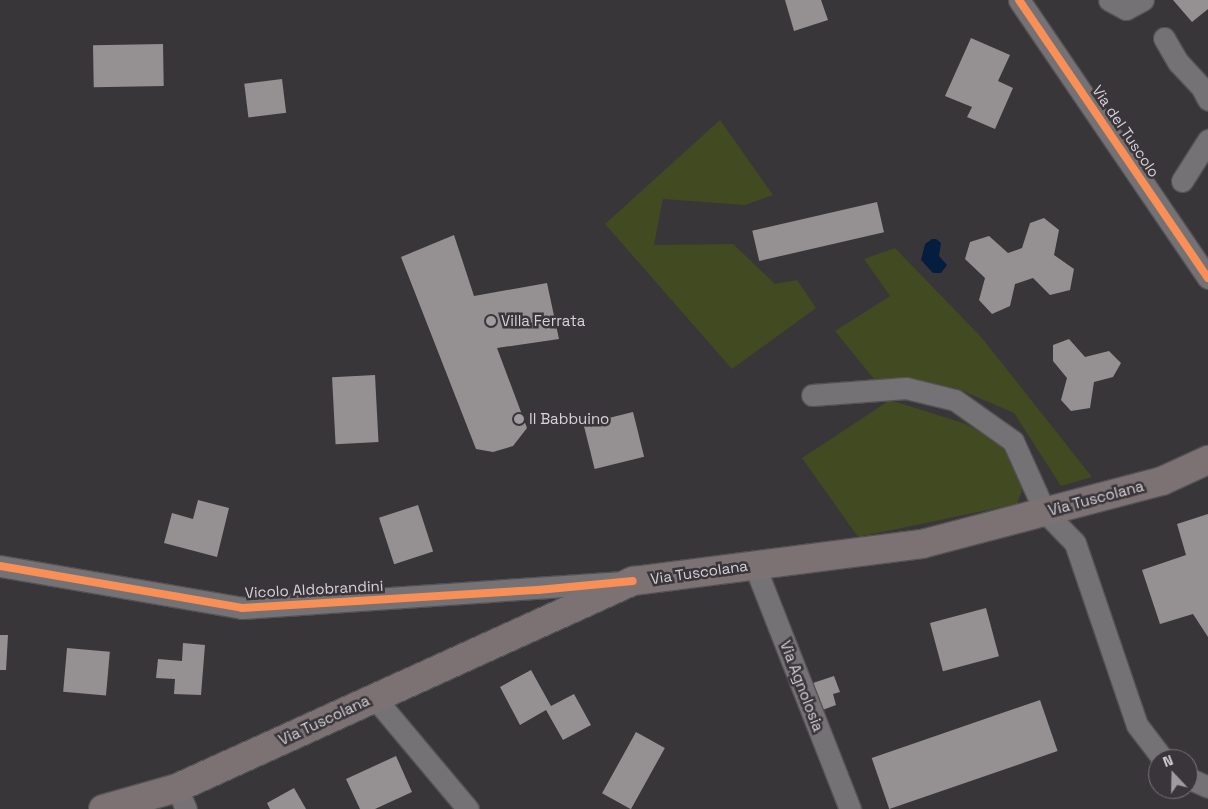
<!DOCTYPE html>
<style>
body{margin:0}
#map{position:relative;width:1208px;height:809px;overflow:hidden;background:#393639;font-family:"Space Grotesk",sans-serif}
div>[style]{position:absolute}
.green>*{inset:0;background:#414a21}
.water>*{inset:0;background:#051d3e}
.building>*{inset:0;background:#959192;transform-origin:0 0}
.roads{filter:drop-shadow(1px 0 #545254) drop-shadow(-1px 0 #545254) drop-shadow(0 1px #545254) drop-shadow(0 -1px #545254)}
.minor>*{height:21px;margin:-10.5px;padding:0 10.5px;transform-origin:10.5px;border-radius:10.5px;background:#747274}
.major>*{height:28px;margin:-14px;padding:0 14px;transform-origin:14px;border-radius:14px;background:#7c7274}
.cycleway>*{height:8px;margin:-4px;padding:0 4px;transform-origin:4px;border-radius:4px;background:#f78f57}
.dots>*{width:14px;height:14px;translate:-50% -50%;box-sizing:border-box;border:2px solid #3a353a;border-radius:50%}
span{translate:-50% -50%;white-space:nowrap;text-align:center;line-height:1.15;-webkit-text-stroke:5px #3a353a;paint-order:stroke}
.street-label{font-size:15px;color:#d6d3d7}
.poi-label{font-size:15px;color:#d6d3d7}
.left{translate:0 -50%;text-align:left}
.north{position:absolute;left:1148px;top:749px;width:50px;height:50px;box-sizing:border-box;background:#3a353a;border:1px solid #787479;border-radius:50%;rotate:339deg;font-size:14px;font-weight:700;line-height:20px;text-align:center;color:#d6d3d7}
.north::after{content:'';display:block;margin:auto;width:18px;height:22px;background:#9f9ca0;clip-path:polygon(50% 0,100% 100%,50% 72%,0 100%)}
</style>
<div id="map">
<div class="green">
<div style="clip-path:polygon(720px 120px,773px 195px,745px 205px,663px 199px,654px 245px,733px 244px,775px 284px,797px 280px,816px 308px,732px 369px,605px 224px)"></div>
<div style="clip-path:polygon(895px 248px,982px 338px,1092px 477px,1061px 486px,1014px 413px,956px 388px,901px 381px,878px 384px,835px 331px,890px 296px,864px 259px)"></div>
<div style="clip-path:polygon(890px 400px,966px 424px,998px 442px,1017px 463px,1022px 491px,1017px 504px,858px 537px,802px 458px)"></div>
</div>
<div class="water">
<div style="clip-path:polygon(932px 239px,936px 239px,941px 243px,939px 256px,947px 265px,941px 273px,933px 273px,921px 260px,925px 244px)"></div>
</div>
<div class="building">
<div style="clip-path:polygon(785px 0,821px 0,828px 20px,794px 31px)"></div>
<div style="clip-path:polygon(1173px 0,1208px 0,1208px 9px,1192px 22px)"></div>
<div style="clip-path:polygon(971px 38px,1010px 55px,998px 81px,1013px 88px,995px 129px,967px 117px,972px 107px,945px 96px)"></div>
<div style="left:163px;top:44px;width:42px;height:70px;rotate:89deg"></div>
<div style="left:282px;top:79px;width:34px;height:38px;rotate:83deg"></div>
<div style="left:877px;top:202px;width:31px;height:128px;rotate:77deg"></div>
<div style="clip-path:polygon(1044px 218px,1059px 230px,1054px 255px,1074px 269px,1070px 290px,1050px 295px,1033px 278px,1015px 284px,1010px 306px,992px 314px,979px 300px,985px 278px,965px 259px,970px 242px,989px 236px,1008px 253px,1022px 248px,1030px 223px)"></div>
<div style="clip-path:polygon(454px 235px,474px 296px,547px 283px,559px 339px,497px 348px,527px 428px,513px 446px,493px 452px,476px 449px,401px 257px)"></div>
<div style="clip-path:polygon(1069px 339px,1085px 357px,1109px 351px,1121px 363px,1113px 377px,1094px 382px,1090px 408px,1071px 411px,1061px 400px,1067px 378px,1053px 361px,1053px 345px)"></div>
<div style="left:375px;top:375px;width:67px;height:43px;rotate:87deg"></div>
<div style="left:633px;top:412px;width:46px;height:51px;rotate:76deg"></div>
<div style="clip-path:polygon(198px 500px,229px 508px,217px 557px,164px 543px,172px 513px,193px 519px)"></div>
<div style="left:418px;top:505px;width:49px;height:41px;rotate:72deg"></div>
<div style="clip-path:polygon(1208px 514px,1208px 637px,1193px 614px,1160px 624px,1142px 570px,1186px 555px,1177px 524px)"></div>
<div style="left:986px;top:608px;width:50px;height:58px;rotate:75deg"></div>
<div style="clip-path:polygon(0 635px,8px 635px,6px 670px,0 670px)"></div>
<div style="clip-path:polygon(183px 643px,205px 645px,201px 695px,174px 694px,175px 679px,156px 678px,158px 659px,182px 661px)"></div>
<div style="left:67px;top:648px;width:43px;height:44px;rotate:5deg"></div>
<div style="clip-path:polygon(531px 670px,551px 706px,574px 694px,591px 725px,563px 740px,546px 710px,520px 725px,500px 687px)"></div>
<div style="clip-path:polygon(834px 676px,840px 692px,833px 694px,836px 705px,817px 712px,807px 685px)"></div>
<div style="left:1040px;top:700px;width:54px;height:178px;rotate:71deg"></div>
<div style="left:636px;top:732px;width:33px;height:70px;rotate:29deg"></div>
<div style="clip-path:polygon(396px 756px,412px 792px,375px 809px,360px 809px,346px 779px)"></div>
<div style="clip-path:polygon(294px 788px,306px 809px,270px 809px,267px 803px)"></div>
</div>
<div class="roads">
<div class="minor">
<div style="left:1019px;top:0;width:336px;rotate:55.8deg"></div>
<div style="left:1109px;top:0;width:19px;rotate:28deg"></div>
<div style="left:1126px;top:9px;width:19px;rotate:-28deg"></div>
<div style="left:1164px;top:38px;width:28px;rotate:60deg"></div>
<div style="left:1178px;top:62px;width:35px;rotate:47deg"></div>
<div style="left:1202px;top:88px;width:13px;rotate:63deg"></div>
<div style="left:1182px;top:181px;width:49px;rotate:-57.6deg"></div>
<div style="left:812px;top:395px;width:94px;rotate:-4.3deg"></div>
<div style="left:906px;top:388px;width:50px;rotate:13.8deg"></div>
<div style="left:955px;top:400px;width:71px;rotate:35.3deg"></div>
<div style="left:1013px;top:441px;width:78px;rotate:65.7deg"></div>
<div style="left:1045px;top:512px;width:43px;rotate:45.9deg"></div>
<div style="left:1075px;top:543px;width:192px;rotate:71.2deg"></div>
<div style="left:1137px;top:725px;width:43px;rotate:52.6deg"></div>
<div style="left:754px;top:564px;width:263px;rotate:68.6deg"></div>
<div style="left:0;top:566px;width:246px;rotate:9.8deg"></div>
<div style="left:242px;top:608px;width:379px;rotate:-3.9deg"></div>
<div style="left:374px;top:697px;width:146px;rotate:50deg"></div>
<div style="left:1188px;top:778px;width:22px;rotate:24deg"></div>
<div style="left:177px;top:788px;width:23px;rotate:67deg"></div>
</div>
<div class="major">
<div style="left:103px;top:809px;width:77px;rotate:-15.8deg"></div>
<div style="left:177px;top:788px;width:501px;rotate:-24.42deg"></div>
<div style="left:633px;top:581px;width:291px;rotate:-7.3deg"></div>
<div style="left:922px;top:544px;width:248px;rotate:-14.7deg"></div>
<div style="left:1162px;top:481px;width:51px;rotate:-24.5deg"></div>
</div>
</div>
<div class="cycleway">
<div style="left:1019px;top:0;width:336px;rotate:55.8deg"></div>
<div style="left:0;top:566px;width:246px;rotate:9.8deg"></div>
<div style="left:242px;top:608px;width:297px;rotate:-3.5deg"></div>
<div style="left:538px;top:590px;width:95px;rotate:-5.4deg"></div>
</div>
<div class="dots">
<div style="left:491px;top:321px;background:#9f9ca0"></div>
<div style="left:519px;top:419px;background:#9f9ca0"></div>
</div>
<div class="street-label">
<span style="left:1126px;top:131px;rotate:56deg">Via del Tuscolo</span>
<span style="left:1096px;top:498px;rotate:-15deg">Via Tuscolana</span>
<span style="left:699px;top:572px;rotate:-8deg">Via Tuscolana</span>
<span style="left:314px;top:589px;rotate:-3deg">Vicolo Aldobrandini</span>
<span style="left:802px;top:686px;rotate:69deg">Via Agnolosia</span>
<span style="left:324px;top:720px;rotate:-25deg">Via Tuscolana</span>
</div>
<div class="poi-label">
<span class="left" style="left:501px;top:321px">Villa Ferrata</span>
<span class="left" style="left:529px;top:419px">Il Babbuino</span>
</div>
<div class="north">N</div>
</div>
